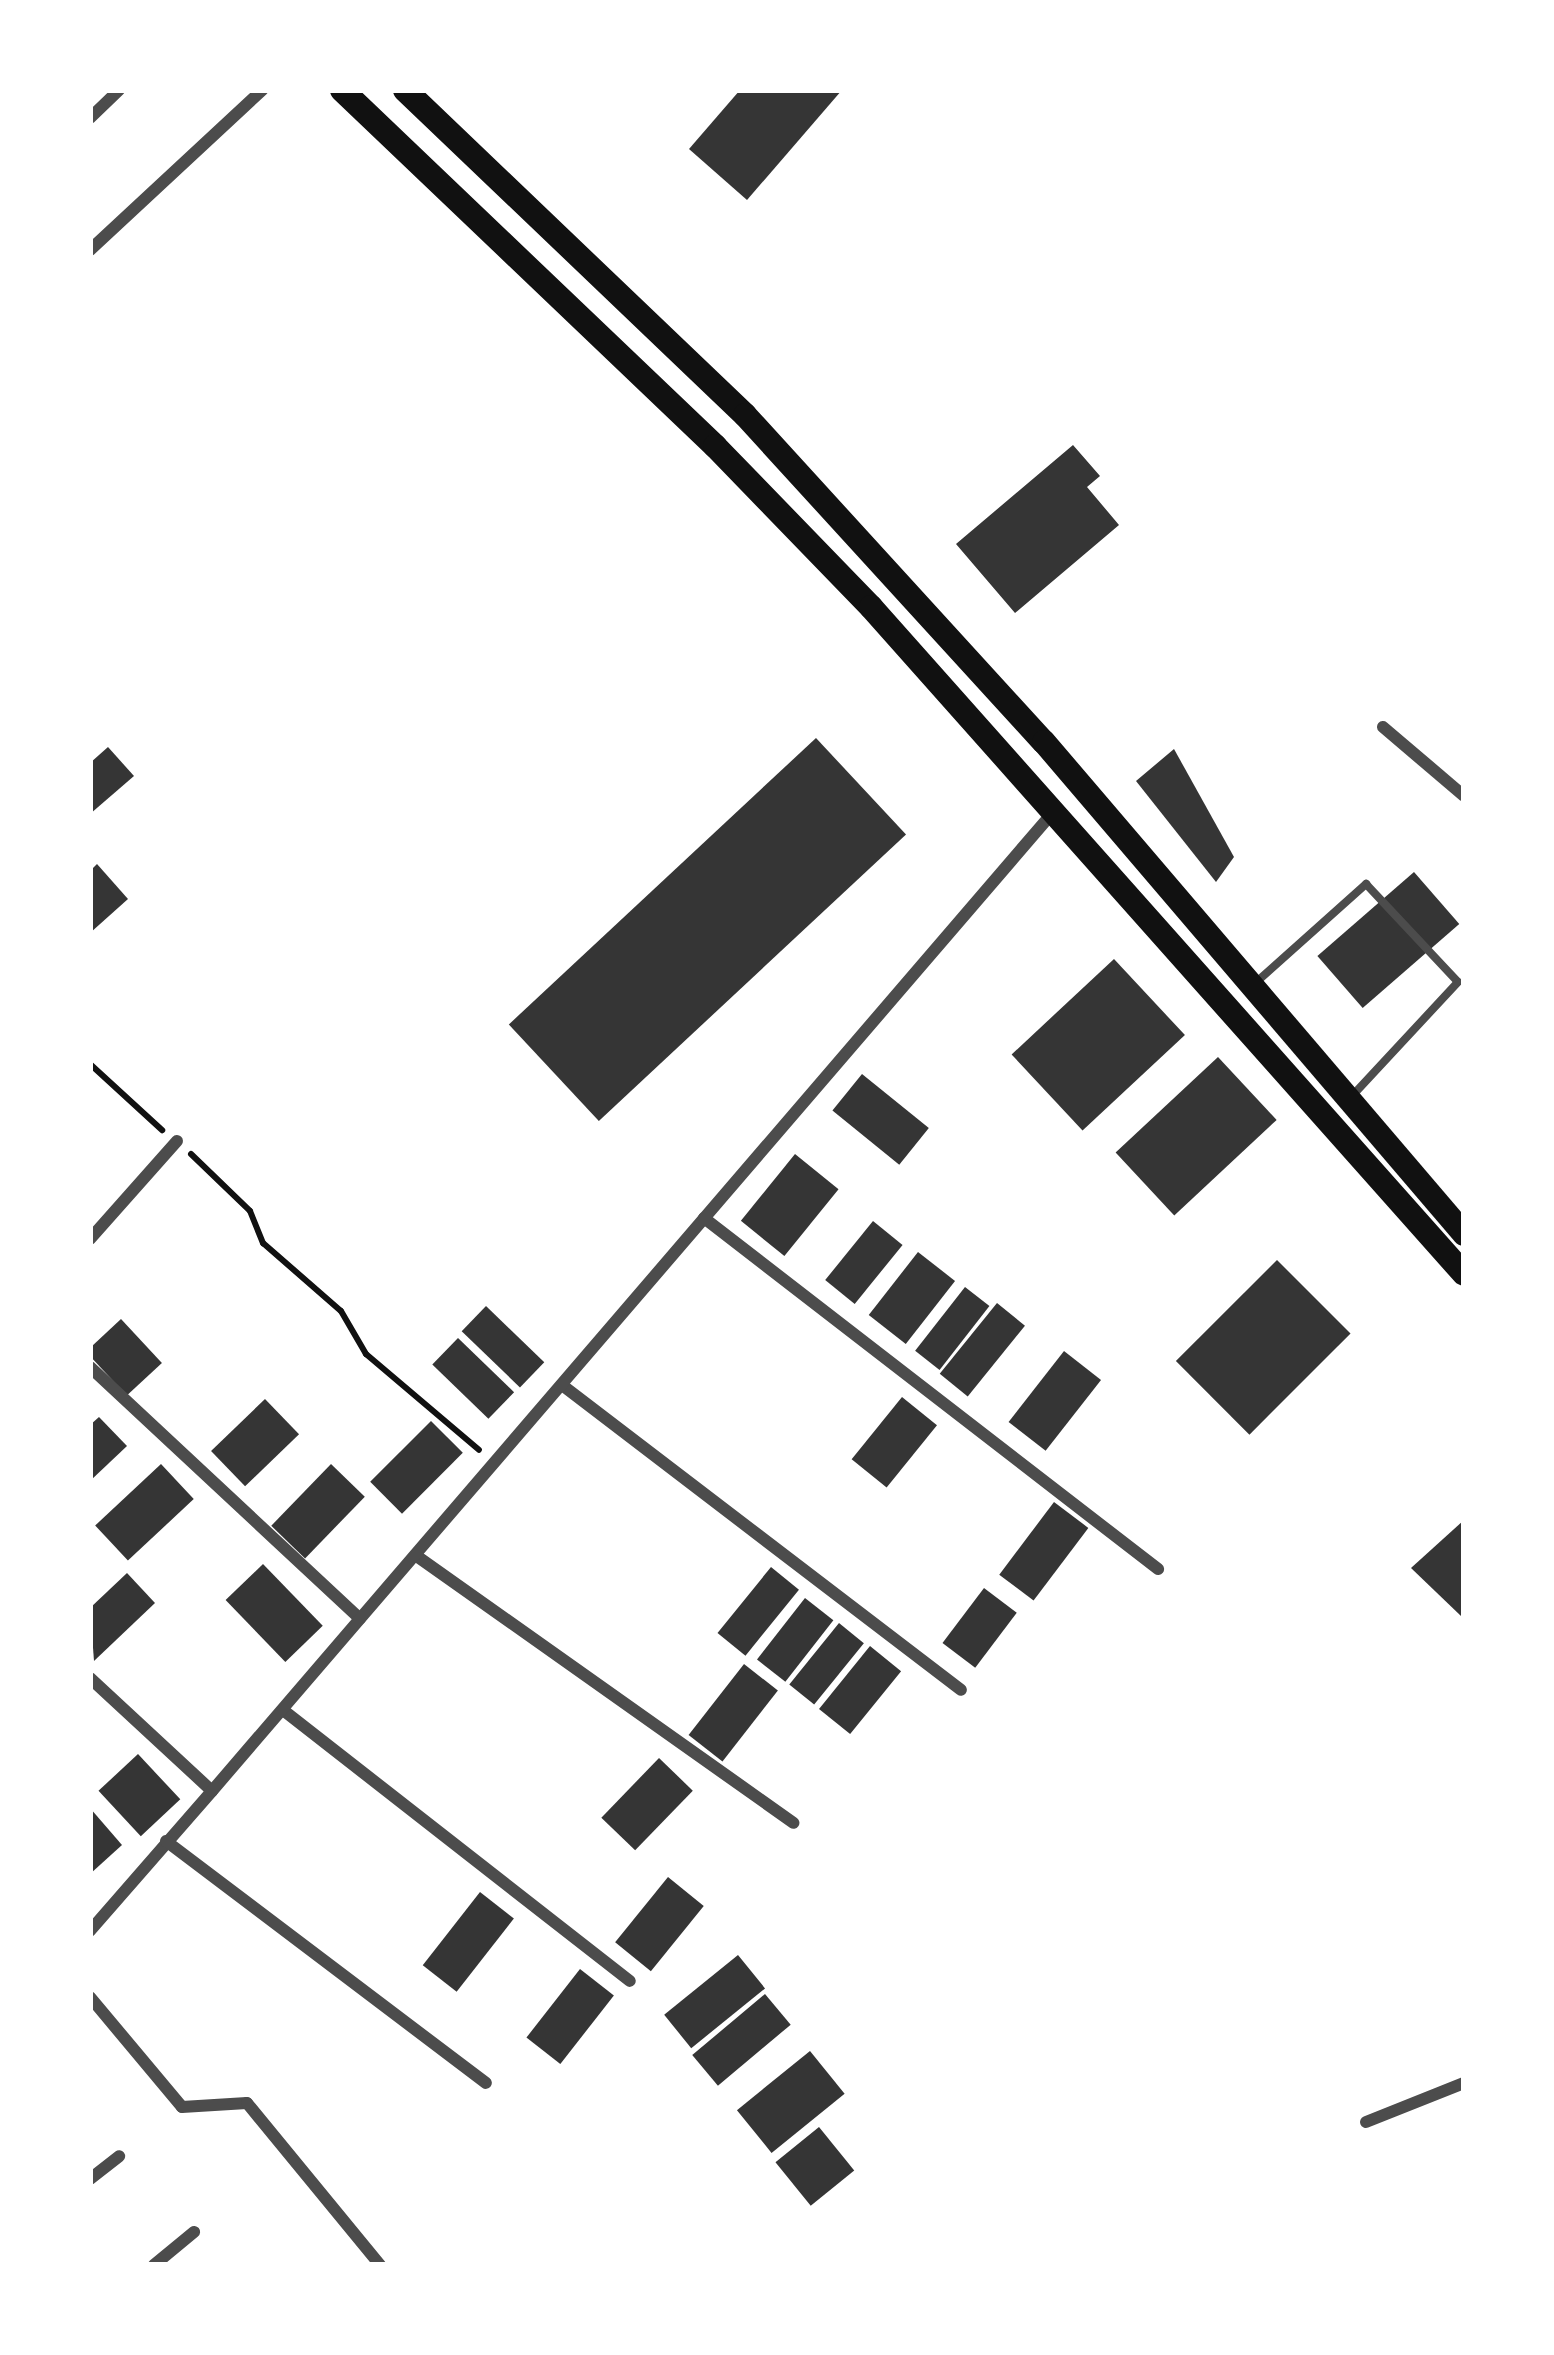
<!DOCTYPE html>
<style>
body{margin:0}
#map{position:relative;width:1554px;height:2355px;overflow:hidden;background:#fff;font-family:Helvetica,sans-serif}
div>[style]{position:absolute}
.building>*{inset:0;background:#353535;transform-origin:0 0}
.path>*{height:6px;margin:-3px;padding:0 3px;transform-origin:3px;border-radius:3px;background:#111}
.service>*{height:8px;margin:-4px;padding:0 4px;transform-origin:4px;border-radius:4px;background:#4c4c4c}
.minor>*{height:12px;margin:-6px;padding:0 6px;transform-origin:6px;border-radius:6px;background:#4c4c4c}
.primary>*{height:24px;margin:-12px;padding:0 12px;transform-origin:12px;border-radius:12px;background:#111}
span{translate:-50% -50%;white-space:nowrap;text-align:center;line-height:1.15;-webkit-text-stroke:9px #fff;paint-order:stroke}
.frame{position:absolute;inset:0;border:93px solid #fff;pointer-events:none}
</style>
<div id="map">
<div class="building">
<div style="clip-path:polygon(740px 90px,842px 90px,747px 200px,689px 149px)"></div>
<div style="clip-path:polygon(1073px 445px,1100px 476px,1087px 487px,1119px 525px,1015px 613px,956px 544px)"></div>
<div style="left:816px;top:738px;width:132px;height:420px;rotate:47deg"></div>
<div style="clip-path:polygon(108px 747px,134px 776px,90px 814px,90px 763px)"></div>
<div style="clip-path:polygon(1174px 749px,1234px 857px,1216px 882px,1136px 781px)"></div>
<div style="clip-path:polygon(97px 864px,128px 899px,90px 933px,90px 871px)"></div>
<div style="left:1414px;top:872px;width:69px;height:128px;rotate:49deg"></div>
<div style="left:1114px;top:959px;width:104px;height:140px;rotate:47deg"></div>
<div style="left:1218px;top:1057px;width:86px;height:140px;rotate:47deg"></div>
<div style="left:862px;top:1074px;width:86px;height:47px;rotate:39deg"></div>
<div style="left:795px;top:1154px;width:56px;height:86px;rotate:39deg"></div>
<div style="left:873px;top:1221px;width:38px;height:76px;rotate:39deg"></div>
<div style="left:918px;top:1252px;width:47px;height:80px;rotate:38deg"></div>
<div style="left:1277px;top:1260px;width:104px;height:143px;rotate:45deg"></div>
<div style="left:965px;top:1287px;width:31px;height:81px;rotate:38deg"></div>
<div style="left:997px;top:1303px;width:36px;height:91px;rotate:39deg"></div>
<div style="left:486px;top:1306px;width:81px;height:35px;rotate:44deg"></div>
<div style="left:121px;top:1319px;width:60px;height:48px;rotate:47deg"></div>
<div style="left:458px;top:1338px;width:78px;height:37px;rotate:44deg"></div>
<div style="left:1064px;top:1351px;width:47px;height:90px;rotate:38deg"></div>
<div style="left:902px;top:1397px;width:45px;height:80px;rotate:39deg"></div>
<div style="left:265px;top:1399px;width:49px;height:75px;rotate:46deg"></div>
<div style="clip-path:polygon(99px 1417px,127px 1446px,90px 1481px,90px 1425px)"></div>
<div style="left:431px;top:1421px;width:45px;height:86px;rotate:45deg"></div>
<div style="left:161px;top:1464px;width:48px;height:90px;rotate:47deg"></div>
<div style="left:331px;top:1464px;width:47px;height:86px;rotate:44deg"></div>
<div style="left:1054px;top:1502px;width:43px;height:91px;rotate:37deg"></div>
<div style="clip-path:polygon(1464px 1520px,1464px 1613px,1461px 1616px,1411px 1568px)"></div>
<div style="left:263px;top:1564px;width:86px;height:52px;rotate:46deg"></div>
<div style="left:771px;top:1567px;width:36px;height:85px;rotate:39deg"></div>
<div style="clip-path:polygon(127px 1573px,155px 1603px,94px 1661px,90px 1608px)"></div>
<div style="left:984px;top:1588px;width:41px;height:69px;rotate:37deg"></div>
<div style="left:805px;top:1598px;width:36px;height:78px;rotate:38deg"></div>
<div style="left:839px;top:1623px;width:32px;height:79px;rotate:39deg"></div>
<div style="left:870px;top:1646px;width:40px;height:81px;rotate:39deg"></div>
<div style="left:744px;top:1664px;width:43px;height:90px;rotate:38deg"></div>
<div style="left:138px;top:1754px;width:62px;height:54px;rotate:47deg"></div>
<div style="left:659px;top:1758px;width:47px;height:83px;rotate:44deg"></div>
<div style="clip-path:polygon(90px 1808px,122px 1845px,90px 1874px)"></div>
<div style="left:668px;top:1877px;width:46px;height:84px;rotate:39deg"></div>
<div style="left:480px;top:1892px;width:43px;height:93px;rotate:38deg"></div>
<div style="left:738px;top:1955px;width:43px;height:95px;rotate:51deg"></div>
<div style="left:580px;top:1969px;width:43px;height:87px;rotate:38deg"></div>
<div style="left:765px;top:1994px;width:40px;height:95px;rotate:50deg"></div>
<div style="left:810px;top:2051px;width:55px;height:94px;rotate:51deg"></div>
<div style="left:819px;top:2127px;width:56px;height:56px;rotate:51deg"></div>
</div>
<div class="path">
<div style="left:90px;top:1064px;width:98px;rotate:42.5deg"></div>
<div style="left:191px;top:1154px;width:82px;rotate:44deg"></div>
<div style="left:250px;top:1211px;width:35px;rotate:68deg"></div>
<div style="left:263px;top:1243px;width:103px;rotate:41.1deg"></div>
<div style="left:341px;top:1311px;width:50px;rotate:59.8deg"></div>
<div style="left:366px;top:1354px;width:148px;rotate:40.3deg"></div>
</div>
<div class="service">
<div style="left:1253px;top:985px;width:152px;rotate:-41.8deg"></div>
<div style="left:1366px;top:884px;width:134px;rotate:46.8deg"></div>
<div style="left:1458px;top:982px;width:154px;rotate:132.9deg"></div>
</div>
<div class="minor">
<div style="left:90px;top:118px;width:40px;rotate:-44deg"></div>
<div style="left:90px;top:250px;width:235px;rotate:-42.9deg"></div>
<div style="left:1383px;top:727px;width:106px;rotate:40.4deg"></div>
<div style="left:704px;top:1218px;width:574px;rotate:37.71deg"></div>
<div style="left:90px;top:1239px;width:131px;rotate:-48.4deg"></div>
<div style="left:90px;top:1367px;width:369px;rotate:43deg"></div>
<div style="left:562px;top:1385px;width:502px;rotate:37.39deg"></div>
<div style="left:418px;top:1557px;width:460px;rotate:35.3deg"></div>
<div style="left:90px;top:1678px;width:166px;rotate:42.8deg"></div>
<div style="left:212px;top:1791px;width:186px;rotate:131.1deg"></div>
<div style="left:283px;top:1710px;width:440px;rotate:38deg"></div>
<div style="left:212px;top:1791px;width:1293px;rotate:-49.33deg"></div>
<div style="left:166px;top:1841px;width:401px;rotate:37.1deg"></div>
<div style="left:90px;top:1997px;width:143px;rotate:50.1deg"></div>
<div style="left:182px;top:2107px;width:65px;rotate:-3.5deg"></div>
<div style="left:247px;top:2103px;width:210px;rotate:50.6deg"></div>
<div style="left:1366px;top:2122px;width:105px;rotate:-21.7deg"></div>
<div style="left:90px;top:2179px;width:37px;rotate:-38deg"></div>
<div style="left:154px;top:2265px;width:52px;rotate:-39.5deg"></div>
</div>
<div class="primary">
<div style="left:342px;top:90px;width:516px;rotate:43.66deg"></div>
<div style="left:715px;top:446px;width:224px;rotate:45.9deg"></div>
<div style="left:871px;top:607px;width:892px;rotate:48.36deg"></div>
<div style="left:405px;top:90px;width:470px;rotate:43.7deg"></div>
<div style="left:745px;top:415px;width:443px;rotate:47.6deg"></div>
<div style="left:1044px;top:742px;width:647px;rotate:49.51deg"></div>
</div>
<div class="frame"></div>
</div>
